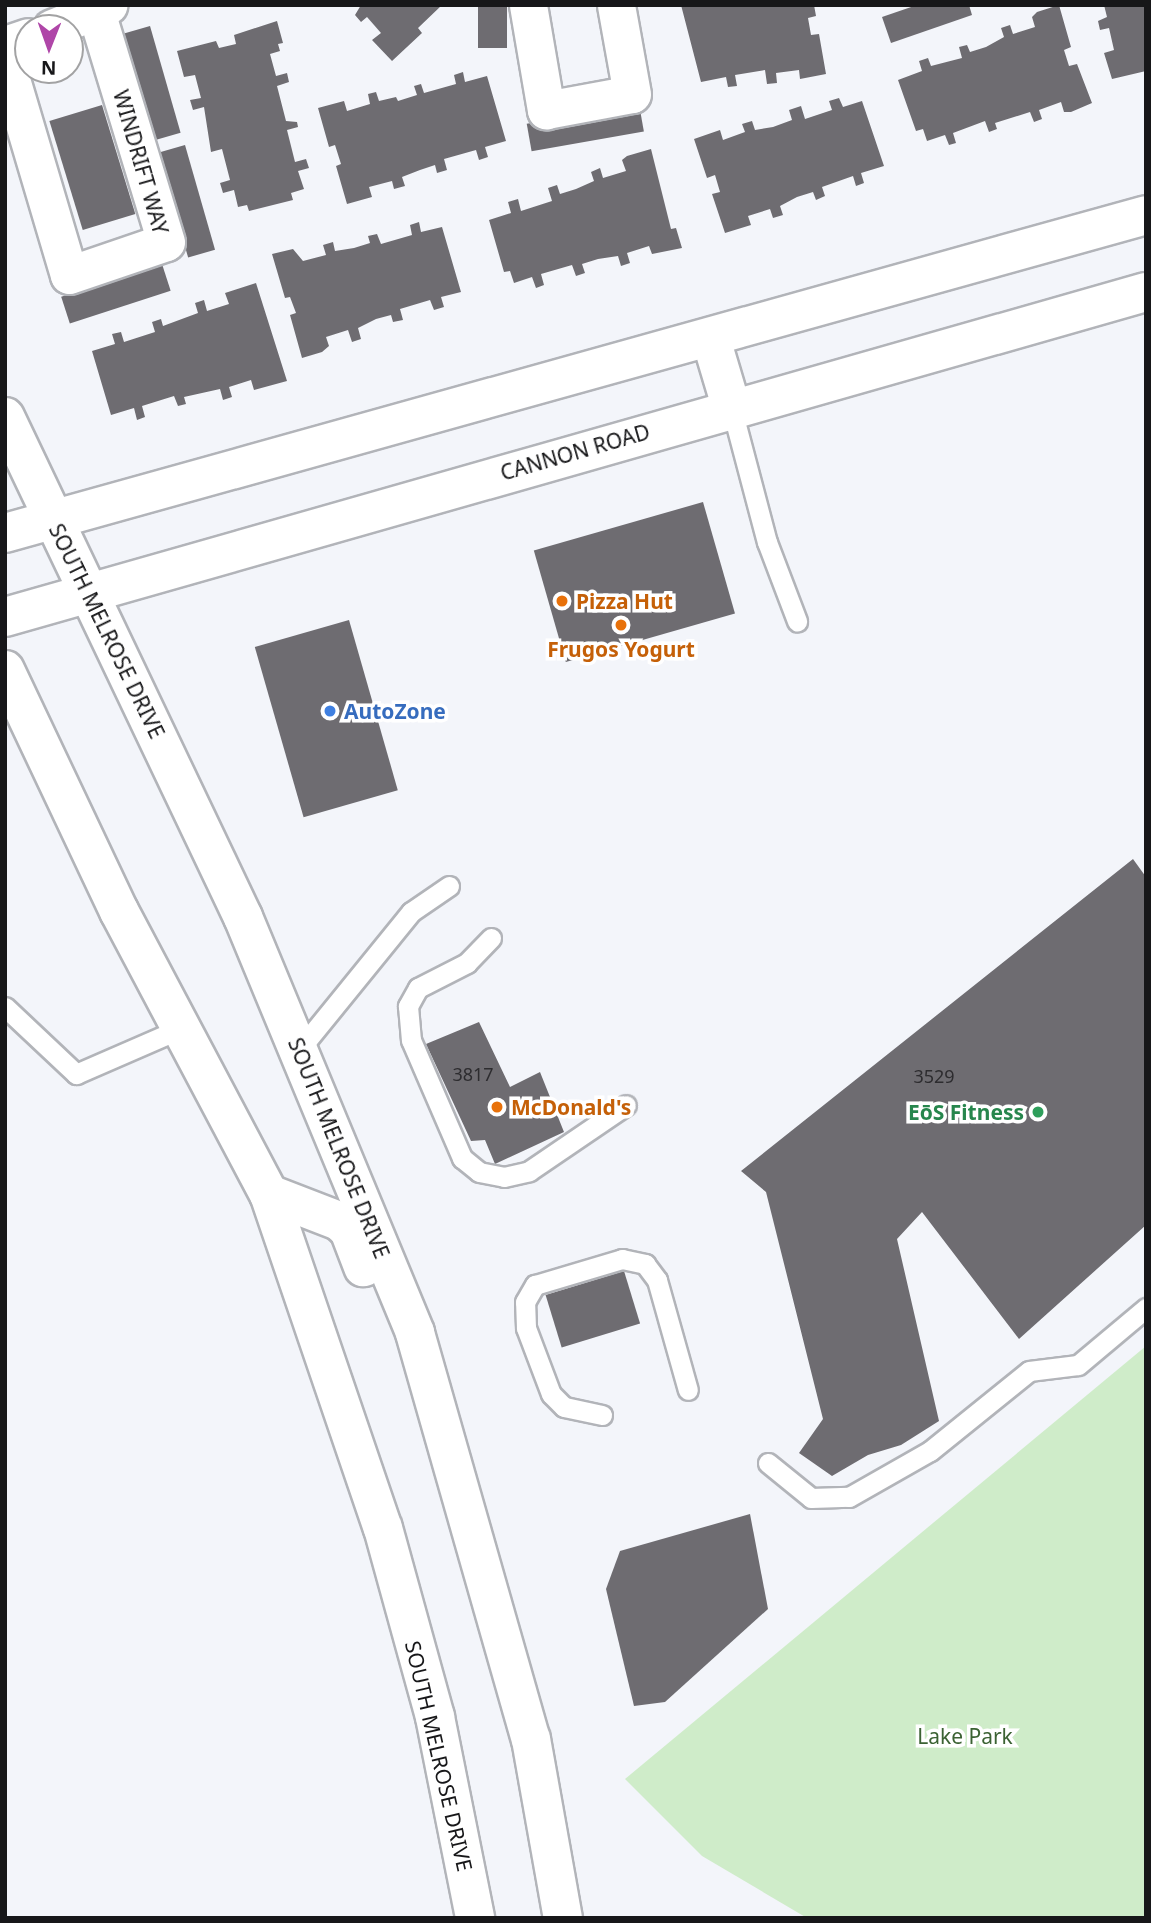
<!DOCTYPE html>
<meta charset="utf-8">
<style>
body{margin:0}
#map{position:relative;width:1151px;height:1923px;overflow:hidden;background:#f3f5fa;font-family:"Noto Sans",sans-serif}
div>[style]{position:absolute}
.green>*{inset:0;background:#cfecc9}
.building>*{inset:0;background:#6e6c71;transform-origin:0 0}
.roads{filter:drop-shadow(2px 0 #b2b4b9) drop-shadow(-2px 0 #b2b4b9) drop-shadow(0 2px #b2b4b9) drop-shadow(0 -2px #b2b4b9)}
.lane>*{height:19px;margin:-9.5px;padding:0 9.5px;transform-origin:9.5px;border-radius:9.5px;background:#fff}
.street>*{height:37px;margin:-18.5px;padding:0 18.5px;transform-origin:18.5px;border-radius:18.5px;background:#fff}
.secondary>*{height:38px;margin:-19px;padding:0 19px;transform-origin:19px;border-radius:19px;background:#fff}
.primary>*{height:38px;margin:-19px;padding:0 19px;transform-origin:19px;border-radius:19px;background:#fff}
.dots>*{width:19px;height:19px;translate:-50% -50%;box-sizing:border-box;border:4px solid #fff;border-radius:50%}
span{translate:-50% -50%;white-space:nowrap;text-align:center;line-height:1.15;-webkit-text-stroke:7px #fff;paint-order:stroke}
.number-label{font-size:18px;color:#2d2c2f}
.number-label span{-webkit-text-stroke-width:0}
.street-label{font-size:21px;color:#171719}
.food-label{font-size:21px;color:#c56008;font-weight:700}
.left{translate:0 -50%;text-align:left}
.shop-label{font-size:21px;color:#366cbe;font-weight:700}
.leisure-label{font-size:21px;color:#27864d;font-weight:700}
.right{translate:-100% -50%;text-align:right}
.park-label{font-size:21px;color:#3b6233}
.frame{position:absolute;inset:0;border:7px solid #171719;pointer-events:none}
.north{position:absolute;left:14px;top:14px;width:70px;height:70px;box-sizing:border-box;background:#fff;border:2px solid #a2a2a3;border-radius:50%;rotate:181deg;font-size:19px;font-weight:700;line-height:28px;text-align:center;color:#171719}
.north::after{content:'';display:block;margin:auto;width:24px;height:32px;background:#af46a8;clip-path:polygon(50% 0,100% 100%,50% 72%,0 100%)}
</style>
<div id="map">
<div class="green">
<div style="clip-path:polygon(1146px 1346px,1146px 1918px,807px 1918px,702px 1856px,625px 1779px)"></div>
</div>
<div class="building">
<div style="clip-path:polygon(361px 5px,442px 5px,418px 28px,422px 33px,392px 61px,372px 40px,381px 33px,367px 17px,361px 22px,355px 15px)"></div>
<div style="left:478px;top:5px;width:29px;height:43px"></div>
<div style="clip-path:polygon(681px 5px,814px 5px,816px 16px,808px 18px,811px 35px,819px 34px,826px 74px,800px 79px,799px 70px,776px 73px,777px 83px,767px 84px,765px 70px,735px 75px,737px 86px,728px 87px,726px 77px,701px 82px)"></div>
<div style="clip-path:polygon(917px 5px,969px 5px,972px 15px,891px 43px,882px 17px)"></div>
<div style="clip-path:polygon(1059px 5px,1071px 47px,1064px 50px,1069px 66px,1077px 64px,1092px 103px,1071px 112px,1064px 112px,1061px 102px,1039px 110px,1042px 119px,1034px 122px,1030px 112px,995px 123px,997px 129px,989px 132px,985px 121px,953px 133px,956px 143px,949px 145px,945px 135px,927px 141px,923px 129px,916px 131px,898px 80px,922px 71px,919px 61px,928px 58px,931px 66px,962px 58px,959px 47px,967px 45px,970px 52px,986px 47px,1004px 37px,1001px 28px,1010px 25px,1013px 34px,1035px 27px,1032px 17px,1037px 12px)"></div>
<div style="clip-path:polygon(1104px 5px,1146px 5px,1146px 71px,1112px 79px,1104px 53px,1114px 50px,1109px 28px,1100px 30px,1098px 21px,1107px 17px)"></div>
<div style="clip-path:polygon(277px 21px,283px 43px,278px 44px,280px 51px,270px 54px,276px 76px,287px 73px,289px 82px,277px 86px,286px 121px,297px 122px,298px 127px,287px 130px,295px 162px,306px 159px,309px 168px,298px 171px,304px 189px,291px 193px,293px 200px,249px 211px,247px 205px,238px 207px,234px 190px,223px 193px,220px 183px,230px 180px,222px 149px,211px 152px,204px 107px,193px 110px,190px 100px,201px 98px,195px 75px,184px 77px,177px 51px,216px 41px,219px 48px,236px 44px,234px 35px)"></div>
<div style="left:150px;top:26px;width:111px;height:28px;rotate:74deg"></div>
<div style="clip-path:polygon(463px 72px,465px 82px,487px 76px,506px 141px,485px 147px,488px 157px,479px 160px,476px 150px,444px 159px,447px 170px,437px 173px,435px 165px,420px 170px,402px 177px,405px 186px,394px 189px,392px 181px,369px 187px,372px 197px,347px 204px,336px 166px,341px 164px,335px 145px,329px 147px,318px 108px,344px 101px,347px 111px,370px 104px,368px 94px,376px 92px,379px 101px,396px 97px,398px 101px,417px 95px,414px 86px,421px 84px,424px 93px,456px 84px,454px 75px)"></div>
<div style="clip-path:polygon(839px 98px,843px 107px,862px 101px,884px 166px,861px 173px,864px 183px,856px 186px,853px 176px,822px 187px,825px 196px,816px 200px,813px 192px,797px 197px,780px 206px,783px 215px,773px 218px,770px 209px,748px 216px,751px 225px,725px 233px,712px 194px,720px 192px,715px 175px,707px 178px,694px 139px,720px 130px,723px 140px,745px 132px,742px 124px,752px 121px,755px 130px,773px 127px,792px 120px,789px 110px,801px 106px,805px 119px,832px 110px,829px 101px)"></div>
<div style="left:639px;top:104px;width:28px;height:114px;rotate:80deg"></div>
<div style="left:102px;top:105px;width:114px;height:55px;rotate:73deg"></div>
<div style="left:185px;top:145px;width:109px;height:28px;rotate:74deg"></div>
<div style="clip-path:polygon(651px 149px,671px 229px,676px 228px,682px 248px,652px 254px,649px 246px,627px 253px,630px 263px,621px 266px,618px 256px,598px 259px,582px 264px,585px 273px,576px 276px,572px 265px,541px 274px,544px 285px,536px 288px,532px 277px,514px 283px,510px 271px,504px 272px,489px 220px,511px 213px,508px 202px,518px 199px,521px 211px,552px 201px,548px 188px,557px 185px,560px 194px,576px 189px,594px 181px,591px 172px,600px 168px,603px 178px,626px 171px,622px 160px,627px 156px)"></div>
<div style="clip-path:polygon(419px 222px,421px 232px,442px 227px,461px 292px,441px 297px,444px 307px,434px 310px,430px 300px,400px 309px,403px 320px,393px 322px,391px 315px,376px 319px,358px 328px,361px 339px,352px 342px,348px 330px,326px 337px,329px 346px,322px 352px,302px 358px,290px 315px,296px 313px,290px 297px,285px 298px,272px 254px,293px 249px,303px 261px,326px 255px,323px 245px,333px 242px,335px 251px,354px 248px,370px 243px,368px 236px,377px 234px,381px 244px,412px 235px,410px 225px)"></div>
<div style="left:162px;top:264px;width:28px;height:106px;rotate:72deg"></div>
<div style="clip-path:polygon(256px 283px,287px 381px,254px 390px,251px 380px,229px 387px,232px 397px,223px 400px,220px 389px,184px 397px,186px 404px,178px 406px,174px 396px,142px 406px,145px 417px,137px 420px,134px 408px,111px 415px,92px 351px,115px 344px,112px 334px,121px 332px,124px 342px,155px 332px,152px 322px,161px 319px,163px 326px,198px 313px,195px 303px,204px 300px,207px 311px,229px 304px,225px 293px)"></div>
<div style="left:703px;top:502px;width:116px;height:176px;rotate:74deg"></div>
<div style="left:349px;top:620px;width:177px;height:98px;rotate:74deg"></div>
<div style="clip-path:polygon(1133px 859px,1146px 877px,1146px 1225px,1019px 1339px,922px 1212px,897px 1239px,939px 1421px,901px 1445px,868px 1455px,832px 1476px,799px 1453px,823px 1419px,766px 1192px,741px 1171px)"></div>
<div style="clip-path:polygon(479px 1022px,510px 1087px,540px 1072px,564px 1132px,495px 1164px,485px 1140px,471px 1141px,426px 1044px)"></div>
<div style="left:624px;top:1271px;width:55px;height:82px;rotate:73deg"></div>
<div style="clip-path:polygon(750px 1514px,768px 1609px,665px 1702px,634px 1706px,606px 1589px,620px 1551px)"></div>
</div>
<div class="roads">
<div class="lane">
<div style="left:731px;top:406px;width:141px;rotate:75.2deg"></div>
<div style="left:767px;top:542px;width:85px;rotate:69.2deg"></div>
<div style="left:491px;top:938px;width:35px;rotate:134deg"></div>
<div style="left:467px;top:963px;width:55px;rotate:153deg"></div>
<div style="left:418px;top:988px;width:21px;rotate:119deg"></div>
<div style="left:408px;top:1006px;width:34px;rotate:85deg"></div>
<div style="left:411px;top:1040px;width:129px;rotate:66.6deg"></div>
<div style="left:462px;top:1158px;width:22px;rotate:39deg"></div>
<div style="left:479px;top:1172px;width:25px;rotate:11deg"></div>
<div style="left:504px;top:1177px;width:26px;rotate:-13deg"></div>
<div style="left:529px;top:1171px;width:117px;rotate:-34.2deg"></div>
<div style="left:5px;top:1007px;width:98px;rotate:43.3deg"></div>
<div style="left:76px;top:1074px;width:116px;rotate:-23.5deg"></div>
<div style="left:299px;top:1050px;width:178px;rotate:-50.9deg"></div>
<div style="left:411px;top:912px;width:46px;rotate:-34.4deg"></div>
<div style="left:602px;top:1415px;width:39px;rotate:-168deg"></div>
<div style="left:564px;top:1407px;width:18px;rotate:-135deg"></div>
<div style="left:551px;top:1394px;width:71px;rotate:-110.7deg"></div>
<div style="left:526px;top:1328px;width:26px;rotate:-92deg"></div>
<div style="left:525px;top:1302px;width:20px;rotate:-60deg"></div>
<div style="left:535px;top:1285px;width:91px;rotate:-16.6deg"></div>
<div style="left:622px;top:1259px;width:24px;rotate:12deg"></div>
<div style="left:645px;top:1264px;width:20px;rotate:53deg"></div>
<div style="left:657px;top:1280px;width:114px;rotate:74.3deg"></div>
<div style="left:768px;top:1463px;width:55px;rotate:39.1deg"></div>
<div style="left:811px;top:1498px;width:38px;rotate:-2deg"></div>
<div style="left:849px;top:1497px;width:93px;rotate:-29.6deg"></div>
<div style="left:930px;top:1451px;width:127px;rotate:-38.9deg"></div>
<div style="left:1029px;top:1371px;width:49px;rotate:-7deg"></div>
<div style="left:1078px;top:1365px;width:89px;rotate:-40deg"></div>
</div>
<div class="street">
<div style="left:528px;top:5px;width:107px;rotate:80.3deg"></div>
<div style="left:546px;top:110px;width:87px;rotate:-10.5deg"></div>
<div style="left:632px;top:94px;width:90px;rotate:-100.2deg"></div>
<div style="left:52px;top:28px;width:61px;rotate:-22.3deg"></div>
<div style="left:5px;top:45px;width:24px;rotate:-19deg"></div>
<div style="left:5px;top:59px;width:225px;rotate:73.5deg"></div>
<div style="left:69px;top:275px;width:102px;rotate:-18.8deg"></div>
<div style="left:166px;top:242px;width:241px;rotate:-106.9deg"></div>
</div>
<div class="secondary">
<div style="left:711px;top:339px;width:70px;rotate:73.4deg"></div>
<div style="left:5px;top:533px;width:1184px;rotate:-15.57deg"></div>
<div style="left:5px;top:617px;width:1186px;rotate:-15.9deg"></div>
</div>
<div class="primary">
<div style="left:5px;top:417px;width:554px;rotate:64.55deg"></div>
<div style="left:243px;top:917px;width:450px;rotate:67.5deg"></div>
<div style="left:415px;top:1333px;width:422px;rotate:74.1deg"></div>
<div style="left:531px;top:1739px;width:182px;rotate:79.9deg"></div>
<div style="left:5px;top:670px;width:267px;rotate:64.7deg"></div>
<div style="left:119px;top:911px;width:320px;rotate:62.1deg"></div>
<div style="left:269px;top:1194px;width:353px;rotate:71.2deg"></div>
<div style="left:383px;top:1528px;width:196px;rotate:74.6deg"></div>
<div style="left:435px;top:1717px;width:205px;rotate:78.7deg"></div>
<div style="left:269px;top:1194px;width:75px;rotate:21.1deg"></div>
<div style="left:339px;top:1221px;width:13px;rotate:42deg"></div>
<div style="left:349px;top:1230px;width:40px;rotate:69deg"></div>
</div>
</div>
<div class="dots">
<div style="left:562px;top:601px;background:#e8710a"></div>
<div style="left:621px;top:625px;background:#e8710a"></div>
<div style="left:330px;top:711px;background:#3f7fe0"></div>
<div style="left:497px;top:1107px;background:#e8710a"></div>
<div style="left:1038px;top:1112px;background:#2e9e5b"></div>
</div>
<div class="number-label">
<span style="left:473px;top:1074px">3817</span>
<span style="left:934px;top:1076px">3529</span>
</div>
<div class="street-label">
<span style="left:141px;top:162px;rotate:74deg">WINDRIFT WAY</span>
<span style="left:575px;top:452px;rotate:-16deg">CANNON ROAD</span>
<span style="left:107px;top:631px;rotate:64deg">SOUTH MELROSE DRIVE</span>
<span style="left:339px;top:1148px;rotate:68deg">SOUTH MELROSE DRIVE</span>
<span style="left:439px;top:1756px;rotate:77deg">SOUTH MELROSE DRIVE</span>
</div>
<div class="food-label">
<span class="left" style="left:576px;top:601px">Pizza Hut</span>
<span style="left:621px;top:649px">Frugos Yogurt</span>
<span class="left" style="left:511px;top:1107px">McDonald's</span>
</div>
<div class="shop-label">
<span class="left" style="left:344px;top:711px">AutoZone</span>
</div>
<div class="leisure-label">
<span class="right" style="left:1024px;top:1112px">EōS Fitness</span>
</div>
<div class="park-label">
<span style="left:965px;top:1736px">Lake Park</span>
</div>
<div class="frame"></div>
<div class="north">N</div>
</div>
